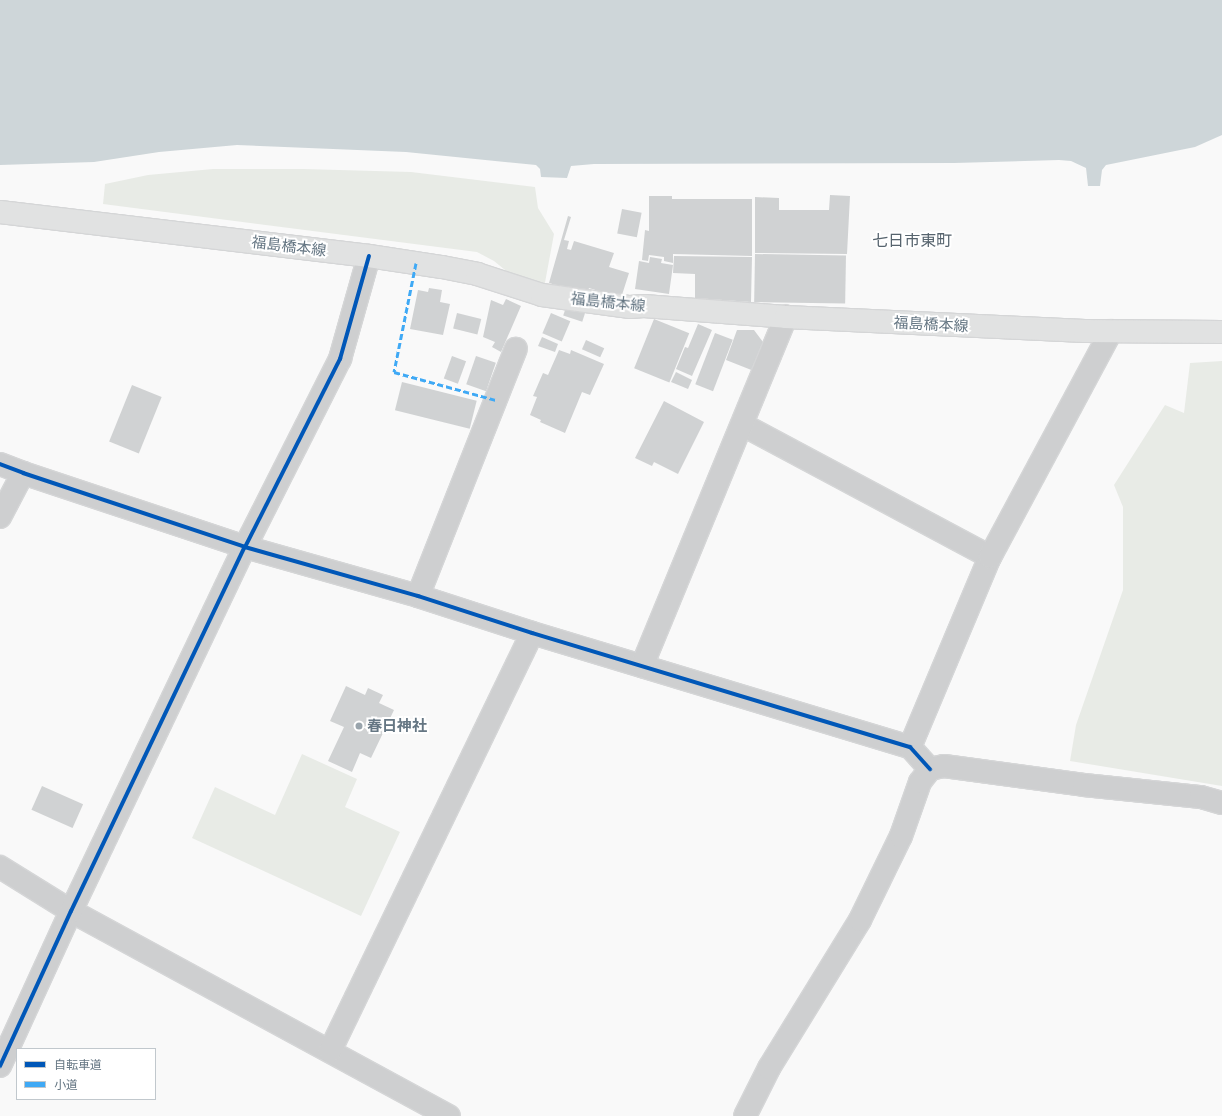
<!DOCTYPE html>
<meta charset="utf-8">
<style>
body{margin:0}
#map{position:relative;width:1222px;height:1116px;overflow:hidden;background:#f9f9f9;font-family:"Titillium Web","Noto Sans JP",sans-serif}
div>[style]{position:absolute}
.green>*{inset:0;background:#e8ebe6}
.water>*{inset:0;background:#ced6d9}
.building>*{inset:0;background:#d0d2d3;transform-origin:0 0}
.roads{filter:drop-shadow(1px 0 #d5d6d7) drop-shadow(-1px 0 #d5d6d7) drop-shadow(0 1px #d5d6d7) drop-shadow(0 -1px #d5d6d7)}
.minor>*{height:22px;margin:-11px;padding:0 11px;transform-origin:11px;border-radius:11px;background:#cecfd0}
.secondary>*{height:22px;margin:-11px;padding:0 11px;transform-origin:11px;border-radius:11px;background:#e1e2e2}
.quiet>*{height:3px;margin-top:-1.5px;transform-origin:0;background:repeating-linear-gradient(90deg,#3fa9f5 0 6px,transparent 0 9px)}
.cycleway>*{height:4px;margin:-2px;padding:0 2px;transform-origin:2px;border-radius:2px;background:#0057b8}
.dots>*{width:11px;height:11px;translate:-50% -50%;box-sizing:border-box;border:2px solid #fff;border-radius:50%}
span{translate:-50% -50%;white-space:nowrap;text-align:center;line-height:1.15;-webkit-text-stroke:4px #fff;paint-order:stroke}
.street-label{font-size:15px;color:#657683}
.poi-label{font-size:15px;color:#657683;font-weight:700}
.left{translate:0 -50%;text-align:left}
.neighbourhood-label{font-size:16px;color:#57646e}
.legend{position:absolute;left:16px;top:1048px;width:140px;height:52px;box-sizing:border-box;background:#fff;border:1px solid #c1c8cd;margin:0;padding:5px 7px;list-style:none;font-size:12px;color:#657683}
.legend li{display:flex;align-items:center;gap:8px;height:20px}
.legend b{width:20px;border:1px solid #c1c8cd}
</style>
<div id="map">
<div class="green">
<div style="clip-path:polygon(213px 169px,303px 169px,411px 172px,535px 187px,538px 208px,554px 234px,544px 288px,520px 282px,494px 261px,477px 252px,103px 204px,105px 184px,148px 175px)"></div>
<div style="clip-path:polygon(1222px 361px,1222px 786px,1070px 761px,1076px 725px,1123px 590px,1123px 507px,1114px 485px,1165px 405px,1184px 413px,1190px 363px)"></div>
<div style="clip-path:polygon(302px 754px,357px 779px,345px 807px,400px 832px,361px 916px,192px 838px,215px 787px,275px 815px)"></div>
</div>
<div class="water">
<div style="clip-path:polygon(0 0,1222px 0,1222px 135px,1195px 147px,1106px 165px,1102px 170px,1100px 186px,1088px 186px,1086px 168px,1071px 161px,1059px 160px,954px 163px,594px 164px,571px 166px,567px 178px,541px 177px,540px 169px,536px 165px,406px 152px,237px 145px,159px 152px,94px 162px,0 165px)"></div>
</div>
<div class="building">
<div style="clip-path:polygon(830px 195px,850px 196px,847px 254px,755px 253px,755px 197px,779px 198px,779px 210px,829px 210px)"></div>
<div style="clip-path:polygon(649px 196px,672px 196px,672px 199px,752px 199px,752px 256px,673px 254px,673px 263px,664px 261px,664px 257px,649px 255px,648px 261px,642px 260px,645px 230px,649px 231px)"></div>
<div style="left:622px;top:209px;width:20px;height:25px;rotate:11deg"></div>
<div style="clip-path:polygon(568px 216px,571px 217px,564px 240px,569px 241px,567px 249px,571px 250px,574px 241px,614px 253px,609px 267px,629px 273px,621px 298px,589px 288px,587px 294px,549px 283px)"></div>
<div style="left:755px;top:254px;width:91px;height:48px;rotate:1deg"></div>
<div style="clip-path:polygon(674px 256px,752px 257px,751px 302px,695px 298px,695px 274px,673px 273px)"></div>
<div style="clip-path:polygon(650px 257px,662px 259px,661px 263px,673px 265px,669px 294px,635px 289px,639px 261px,649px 263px)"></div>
<div style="clip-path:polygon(429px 288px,442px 290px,440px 302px,450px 304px,443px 335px,410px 329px,418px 290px,428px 292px)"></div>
<div style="clip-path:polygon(506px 299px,521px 306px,501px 352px,492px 347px,495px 342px,483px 337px,491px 300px,503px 305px)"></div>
<div style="left:566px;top:307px;width:20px;height:9px;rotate:18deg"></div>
<div style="left:457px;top:313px;width:25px;height:16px;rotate:14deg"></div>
<div style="left:551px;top:313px;width:21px;height:22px;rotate:23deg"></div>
<div style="left:654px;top:319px;width:38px;height:53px;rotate:22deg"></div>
<div style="clip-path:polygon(698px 324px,712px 330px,692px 376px,676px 369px,685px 347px,688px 348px)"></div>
<div style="clip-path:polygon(737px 330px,754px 330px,763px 342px,757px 357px,765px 360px,759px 373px,726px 360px)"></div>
<div style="left:715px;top:333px;width:19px;height:55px;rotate:21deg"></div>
<div style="clip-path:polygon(542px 337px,558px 344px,555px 352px,538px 346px)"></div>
<div style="left:586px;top:340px;width:20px;height:10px;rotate:24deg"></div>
<div style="clip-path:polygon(559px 350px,570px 354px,571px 350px,604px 364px,590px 395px,582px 392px,565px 433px,540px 422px,541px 420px,530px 415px,537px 397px,533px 396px,543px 373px,548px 375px)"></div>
<div style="left:452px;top:356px;width:15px;height:24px;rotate:20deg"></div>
<div style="left:476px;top:356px;width:21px;height:30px;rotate:19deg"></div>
<div style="clip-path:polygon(676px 372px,692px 380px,688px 389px,671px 382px)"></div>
<div style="left:402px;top:382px;width:77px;height:29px;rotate:14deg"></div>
<div style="left:132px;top:385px;width:32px;height:61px;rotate:22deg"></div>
<div style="clip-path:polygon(664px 401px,704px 422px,678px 474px,654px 462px,652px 466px,635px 458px)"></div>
<div style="clip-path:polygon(346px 686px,365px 695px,368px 688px,383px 695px,379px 703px,394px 710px,371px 758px,360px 753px,352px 772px,328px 761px,344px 727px,330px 721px)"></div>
<div style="left:42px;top:786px;width:45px;height:26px;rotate:24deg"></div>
</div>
<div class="roads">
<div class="minor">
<div style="left:743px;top:425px;width:280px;rotate:28.1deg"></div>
<div style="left:0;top:464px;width:25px;rotate:21deg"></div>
<div style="left:23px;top:473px;width:234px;rotate:18.4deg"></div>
<div style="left:245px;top:547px;width:180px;rotate:15.8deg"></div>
<div style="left:418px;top:596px;width:120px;rotate:18deg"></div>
<div style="left:532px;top:633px;width:395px;rotate:16.8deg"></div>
<div style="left:910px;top:747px;width:30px;rotate:48deg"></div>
<div style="left:0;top:517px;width:50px;rotate:-62.4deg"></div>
<div style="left:418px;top:596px;width:266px;rotate:-68.4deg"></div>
<div style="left:642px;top:666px;width:378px;rotate:-67.6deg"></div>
<div style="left:910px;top:747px;width:206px;rotate:-67.2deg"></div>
<div style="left:990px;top:557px;width:256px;rotate:-61.8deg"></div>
<div style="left:0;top:867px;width:84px;rotate:31.8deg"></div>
<div style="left:71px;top:911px;width:430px;rotate:28.5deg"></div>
<div style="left:330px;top:1051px;width:464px;rotate:-64.2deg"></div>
<div style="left:0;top:1066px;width:170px;rotate:-65.4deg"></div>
<div style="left:71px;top:911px;width:403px;rotate:-64.5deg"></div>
<div style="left:245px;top:547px;width:211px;rotate:-63.2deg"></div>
<div style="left:340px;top:359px;width:107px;rotate:-74.3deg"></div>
<div style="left:745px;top:1116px;width:54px;rotate:-63.4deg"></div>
<div style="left:769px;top:1068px;width:174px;rotate:-58.4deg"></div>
<div style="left:860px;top:920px;width:93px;rotate:-64deg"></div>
<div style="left:901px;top:836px;width:57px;rotate:-70.6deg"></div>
<div style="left:920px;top:782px;width:16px;rotate:-52deg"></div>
<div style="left:930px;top:769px;width:14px;rotate:-12deg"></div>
<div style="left:944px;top:766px;width:141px;rotate:7.7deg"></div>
<div style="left:1084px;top:785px;width:118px;rotate:5.9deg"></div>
<div style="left:1201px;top:797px;width:22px;rotate:16deg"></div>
</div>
<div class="secondary">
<div style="left:0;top:212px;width:372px;rotate:6.8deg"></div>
<div style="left:369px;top:256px;width:74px;rotate:8.6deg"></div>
<div style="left:442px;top:267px;width:36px;rotate:11deg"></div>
<div style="left:477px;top:274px;width:68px;rotate:17.9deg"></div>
<div style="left:542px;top:295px;width:89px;rotate:7.8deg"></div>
<div style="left:630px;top:307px;width:14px;rotate:-4deg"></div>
<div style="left:644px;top:306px;width:142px;rotate:4.4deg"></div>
<div style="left:786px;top:317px;width:299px;rotate:2.7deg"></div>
<div style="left:1085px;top:331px;width:137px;rotate:0.4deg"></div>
</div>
</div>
<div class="quiet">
<div style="left:416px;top:263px;width:111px;rotate:101.4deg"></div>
<div style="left:394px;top:372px;width:106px;rotate:15.4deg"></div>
</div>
<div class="cycleway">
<div style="left:0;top:464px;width:25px;rotate:21deg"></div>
<div style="left:23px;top:473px;width:234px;rotate:18.4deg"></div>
<div style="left:245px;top:547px;width:180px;rotate:15.8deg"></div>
<div style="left:418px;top:596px;width:120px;rotate:18deg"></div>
<div style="left:532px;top:633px;width:395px;rotate:16.8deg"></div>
<div style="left:910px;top:747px;width:30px;rotate:48deg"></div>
<div style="left:0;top:1066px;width:170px;rotate:-65.4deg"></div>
<div style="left:71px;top:911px;width:403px;rotate:-64.5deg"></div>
<div style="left:245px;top:547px;width:211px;rotate:-63.2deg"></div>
<div style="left:340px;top:359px;width:107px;rotate:-74.3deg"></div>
</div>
<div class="dots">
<div style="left:359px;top:726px;background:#99a4ac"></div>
</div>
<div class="street-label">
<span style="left:289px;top:246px;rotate:7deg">福島橋本線</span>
<span style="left:608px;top:302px;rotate:6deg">福島橋本線</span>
<span style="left:931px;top:324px;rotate:3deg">福島橋本線</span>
</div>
<div class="poi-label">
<span class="left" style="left:367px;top:726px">春日神社</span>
</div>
<div class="neighbourhood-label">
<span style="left:912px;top:240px">七日市東町</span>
</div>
<ul class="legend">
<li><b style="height:5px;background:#0057b8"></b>自転車道</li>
<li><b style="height:5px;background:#3fa9f5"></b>小道</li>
</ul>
</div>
